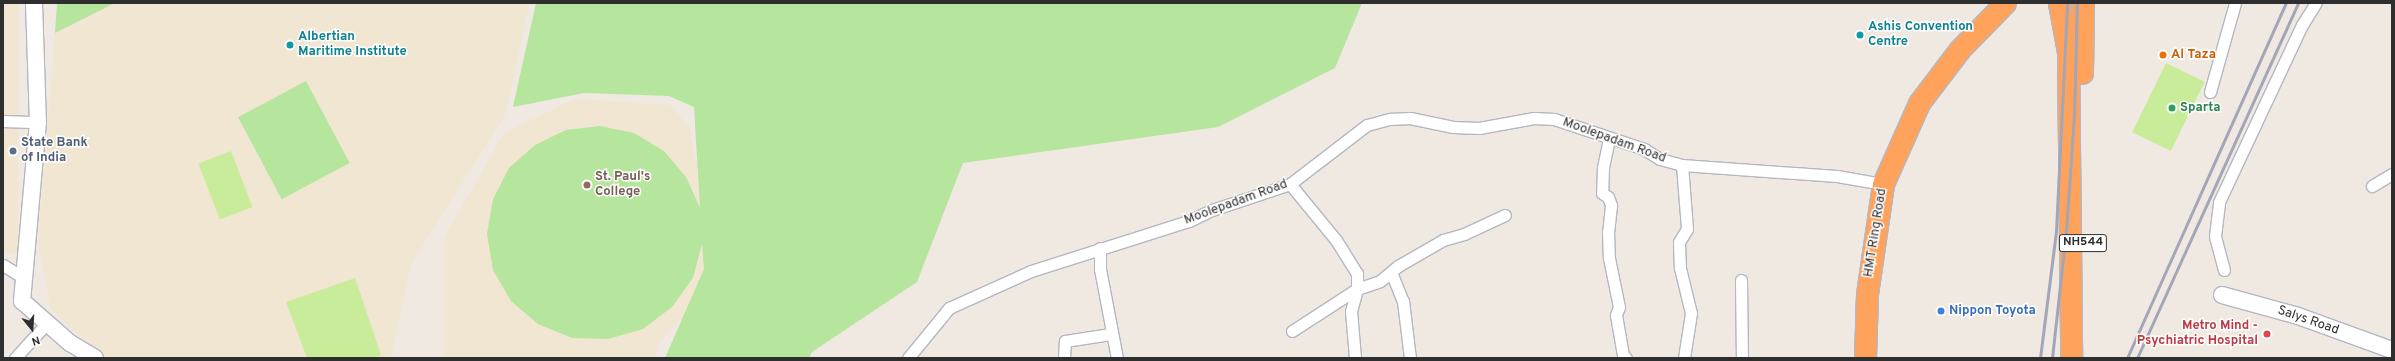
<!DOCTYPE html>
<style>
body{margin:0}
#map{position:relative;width:2395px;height:361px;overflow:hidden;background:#efe9e1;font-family:Overpass,sans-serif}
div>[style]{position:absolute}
.education>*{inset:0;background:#f0e6d1;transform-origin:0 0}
.green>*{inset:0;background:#b6e59e;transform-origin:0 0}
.pitch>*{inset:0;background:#c9ec9a;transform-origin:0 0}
.roads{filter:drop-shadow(1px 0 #b4b7c1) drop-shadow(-1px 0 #b4b7c1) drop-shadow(0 1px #b4b7c1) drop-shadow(0 -1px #b4b7c1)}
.street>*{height:11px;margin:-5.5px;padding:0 5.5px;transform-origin:5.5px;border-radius:5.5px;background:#fff}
.secondary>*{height:16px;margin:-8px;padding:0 8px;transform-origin:8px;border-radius:8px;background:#fff}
.highway>*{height:21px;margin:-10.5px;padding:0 10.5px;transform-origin:10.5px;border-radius:10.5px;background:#ffa35c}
.rail>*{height:3px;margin:-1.5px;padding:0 1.5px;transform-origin:1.5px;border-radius:1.5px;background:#a3a6b8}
.dots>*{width:11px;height:11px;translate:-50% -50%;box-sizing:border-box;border:2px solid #fff;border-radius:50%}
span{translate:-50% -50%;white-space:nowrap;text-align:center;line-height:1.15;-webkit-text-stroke:3px #fff;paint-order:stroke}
.shield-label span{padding:1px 3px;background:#fff;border:1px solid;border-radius:3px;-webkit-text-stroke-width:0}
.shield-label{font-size:12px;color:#2e2e2e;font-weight:700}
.culture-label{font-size:13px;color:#0d838f;font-weight:700}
.left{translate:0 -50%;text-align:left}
.food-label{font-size:13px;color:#c56008;font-weight:700}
.leisure-label{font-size:13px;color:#27864d;font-weight:700}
.street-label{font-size:13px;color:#2e2e2e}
.service-label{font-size:13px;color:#4e5e75;font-weight:700}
.education-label{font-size:13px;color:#785e54;font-weight:700}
.shop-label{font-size:13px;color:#366cbe;font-weight:700}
.health-label{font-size:13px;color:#be3a42;font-weight:700}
.right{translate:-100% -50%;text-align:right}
.frame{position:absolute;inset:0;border:4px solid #2e2e2e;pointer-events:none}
.north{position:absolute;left:12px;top:309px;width:40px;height:40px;-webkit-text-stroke:3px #fff;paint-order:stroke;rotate:162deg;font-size:11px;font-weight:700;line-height:16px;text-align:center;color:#2e2e2e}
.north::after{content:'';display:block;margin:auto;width:14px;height:18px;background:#2e2e2e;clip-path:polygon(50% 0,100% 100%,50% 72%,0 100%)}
</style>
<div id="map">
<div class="education">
<div style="left:3px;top:3px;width:15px;height:250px"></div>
<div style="clip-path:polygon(115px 3px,526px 3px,528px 9px,506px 113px,411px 264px,391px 358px,105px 358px,51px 310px,38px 241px,55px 33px)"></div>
<div style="clip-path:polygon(575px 99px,670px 105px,689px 127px,712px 242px,696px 305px,660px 341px,654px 358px,444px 358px,444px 238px,504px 133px)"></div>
</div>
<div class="green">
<div style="clip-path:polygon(57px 3px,115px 3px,55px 33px)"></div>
<div style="clip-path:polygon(536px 3px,1362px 3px,1335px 68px,1218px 127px,963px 163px,917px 282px,812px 352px,809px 358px,665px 358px,704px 269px,702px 244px,693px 278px,672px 307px,643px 329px,608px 339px,572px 338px,538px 324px,511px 301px,493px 270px,487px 234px,493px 199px,509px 168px,535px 145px,566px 130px,600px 126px,634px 133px,664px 151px,686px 177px,700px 208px,694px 107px,669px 96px,584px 93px,513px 107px)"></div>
<div style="left:306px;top:81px;width:93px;height:77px;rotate:62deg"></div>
</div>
<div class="pitch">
<div style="left:2166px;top:63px;width:43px;height:77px;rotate:26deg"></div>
<div style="left:231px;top:151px;width:60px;height:35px;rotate:69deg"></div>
<div style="clip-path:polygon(355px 278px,381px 355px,372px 358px,307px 358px,286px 302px)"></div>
</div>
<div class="roads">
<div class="street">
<div style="left:2210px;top:92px;width:92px;rotate:-74.3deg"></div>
<div style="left:3px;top:121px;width:35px;rotate:2deg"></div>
<div style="left:1609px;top:139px;width:30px;rotate:102deg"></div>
<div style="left:1603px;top:168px;width:25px;rotate:92deg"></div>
<div style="left:1602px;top:193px;width:7px;rotate:34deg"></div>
<div style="left:1608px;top:197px;width:9px;rotate:69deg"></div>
<div style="left:1611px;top:205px;width:27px;rotate:96deg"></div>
<div style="left:1608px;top:232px;width:26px;rotate:88deg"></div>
<div style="left:1609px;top:258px;width:50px;rotate:78.5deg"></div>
<div style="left:1619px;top:307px;width:9px;rotate:111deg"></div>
<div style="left:1616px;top:315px;width:41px;rotate:80.1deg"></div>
<div style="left:1623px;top:355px;width:4px;rotate:45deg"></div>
<div style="left:1682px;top:165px;width:64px;rotate:85.5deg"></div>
<div style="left:1687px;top:229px;width:15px;rotate:122deg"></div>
<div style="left:1679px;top:242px;width:26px;rotate:88deg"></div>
<div style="left:1680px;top:268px;width:46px;rotate:76.3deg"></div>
<div style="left:1691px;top:313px;width:46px;rotate:98.8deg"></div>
<div style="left:1290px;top:184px;width:72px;rotate:50.6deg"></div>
<div style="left:1336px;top:240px;width:39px;rotate:58deg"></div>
<div style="left:1357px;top:273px;width:16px;rotate:90deg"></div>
<div style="left:1357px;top:289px;width:23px;rotate:105deg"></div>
<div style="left:1351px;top:311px;width:47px;rotate:85.1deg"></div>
<div style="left:2372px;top:186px;width:23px;rotate:-31deg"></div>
<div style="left:1100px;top:248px;width:21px;rotate:90deg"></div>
<div style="left:1100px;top:269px;width:91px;rotate:79.2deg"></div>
<div style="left:3px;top:265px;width:25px;rotate:32deg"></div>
<div style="left:2224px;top:270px;width:35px;rotate:-105deg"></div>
<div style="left:2215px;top:236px;width:34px;rotate:-83deg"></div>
<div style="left:2219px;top:202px;width:195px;rotate:-64.9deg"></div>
<div style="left:2302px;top:25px;width:26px;rotate:-58deg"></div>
<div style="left:1391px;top:272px;width:31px;rotate:68deg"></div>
<div style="left:1403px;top:301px;width:57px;rotate:83deg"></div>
<div style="left:1741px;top:280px;width:78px;rotate:89.3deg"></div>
<div style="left:1292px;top:331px;width:77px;rotate:-32.9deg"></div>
<div style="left:1357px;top:289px;width:24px;rotate:-19deg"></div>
<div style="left:1380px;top:281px;width:23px;rotate:-40deg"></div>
<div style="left:1398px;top:266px;width:52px;rotate:-30deg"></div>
<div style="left:1443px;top:240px;width:22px;rotate:-16deg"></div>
<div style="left:1464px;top:234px;width:45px;rotate:-24.9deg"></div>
<div style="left:15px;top:358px;width:47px;rotate:-47.6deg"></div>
<div style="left:908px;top:358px;width:65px;rotate:-50.6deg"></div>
<div style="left:949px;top:308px;width:90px;rotate:-24.3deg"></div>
<div style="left:1031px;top:271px;width:166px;rotate:-17.6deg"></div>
<div style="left:1189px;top:221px;width:25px;rotate:-26deg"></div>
<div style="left:1212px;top:210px;width:82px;rotate:-18.4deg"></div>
<div style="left:1290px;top:184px;width:97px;rotate:-37.5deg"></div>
<div style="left:1367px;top:125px;width:24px;rotate:-15deg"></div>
<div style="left:1390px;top:119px;width:20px;rotate:-3deg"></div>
<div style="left:1410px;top:118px;width:44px;rotate:11.8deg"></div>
<div style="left:1453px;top:127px;width:26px;rotate:2deg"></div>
<div style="left:1479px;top:128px;width:56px;rotate:-10.3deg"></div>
<div style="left:1534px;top:118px;width:20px;rotate:3deg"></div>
<div style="left:1554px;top:119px;width:95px;rotate:18.4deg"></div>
<div style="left:1644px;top:149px;width:19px;rotate:32deg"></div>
<div style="left:1660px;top:159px;width:23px;rotate:15deg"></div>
<div style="left:1682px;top:165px;width:155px;rotate:4.1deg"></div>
<div style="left:1837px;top:176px;width:47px;rotate:9.9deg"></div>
<div style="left:1064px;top:358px;width:17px;rotate:-87deg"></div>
<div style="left:1065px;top:341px;width:46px;rotate:-8.8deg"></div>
</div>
<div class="secondary">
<div style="left:34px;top:3px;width:119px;rotate:88.1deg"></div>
<div style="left:38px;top:122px;width:180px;rotate:95.1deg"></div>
<div style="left:22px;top:301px;width:64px;rotate:41.2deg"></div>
<div style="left:70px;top:343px;width:29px;rotate:31deg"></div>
<div style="left:2222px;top:295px;width:79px;rotate:15.4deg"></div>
<div style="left:2298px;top:316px;width:100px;rotate:19.9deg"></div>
</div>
<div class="highway">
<div style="left:2059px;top:3px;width:50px;rotate:79.6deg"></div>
<div style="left:2068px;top:52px;width:306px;rotate:89.4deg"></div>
<div style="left:2082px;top:73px;width:70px;rotate:-89.2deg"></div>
<div style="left:1865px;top:358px;width:64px;rotate:-88.2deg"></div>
<div style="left:1867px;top:294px;width:111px;rotate:-81.7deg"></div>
<div style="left:1883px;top:184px;width:89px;rotate:-66deg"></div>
<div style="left:1919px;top:103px;width:68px;rotate:-52.8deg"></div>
<div style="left:1960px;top:49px;width:64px;rotate:-45.6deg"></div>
</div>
</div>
<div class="rail">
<div style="left:2040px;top:358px;width:128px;rotate:-82.8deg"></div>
<div style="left:2056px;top:231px;width:228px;rotate:-87.2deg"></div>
<div style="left:2052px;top:358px;width:127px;rotate:-83.7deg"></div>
<div style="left:2066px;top:232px;width:117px;rotate:-86.1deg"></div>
<div style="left:2074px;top:115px;width:112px;rotate:-88.5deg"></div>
<div style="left:2127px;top:358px;width:389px;rotate:-65.9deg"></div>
<div style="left:2137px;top:358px;width:390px;rotate:-65.6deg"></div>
</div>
<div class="dots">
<div style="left:1860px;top:35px;background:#0f9aa8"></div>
<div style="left:290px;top:45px;background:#0f9aa8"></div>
<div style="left:2163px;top:55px;background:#e8710a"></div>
<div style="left:2172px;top:108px;background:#2e9e5b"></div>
<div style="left:13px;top:151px;background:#5c6f8a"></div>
<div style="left:587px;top:185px;background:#8d6e63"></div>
<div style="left:1941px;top:311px;background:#3f7fe0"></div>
<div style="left:2267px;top:334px;background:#e0444e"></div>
</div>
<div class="shield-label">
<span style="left:2083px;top:243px">NH544</span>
</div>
<div class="culture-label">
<span class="left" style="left:1868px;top:35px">Ashis Convention<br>Centre</span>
<span class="left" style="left:298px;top:45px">Albertian<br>Maritime Institute</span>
</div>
<div class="food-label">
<span class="left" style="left:2171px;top:55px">Al Taza</span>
</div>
<div class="leisure-label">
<span class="left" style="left:2180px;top:108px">Sparta</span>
</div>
<div class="street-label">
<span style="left:1614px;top:141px;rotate:20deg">Moolepadam Road</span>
<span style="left:1236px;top:203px;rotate:-20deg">Moolepadam Road</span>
<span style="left:1876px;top:233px;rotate:-81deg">HMT Ring Road</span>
<span style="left:2308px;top:321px;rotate:19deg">Salys Road</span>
</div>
<div class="service-label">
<span class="left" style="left:21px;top:151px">State Bank<br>of India</span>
</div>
<div class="education-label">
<span class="left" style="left:595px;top:185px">St. Paul's<br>College</span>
</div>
<div class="shop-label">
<span class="left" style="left:1949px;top:311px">Nippon Toyota</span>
</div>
<div class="health-label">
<span class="right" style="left:2258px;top:334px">Metro Mind -<br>Psychiatric Hospital</span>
</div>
<div class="frame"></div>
<div class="north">N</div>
</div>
